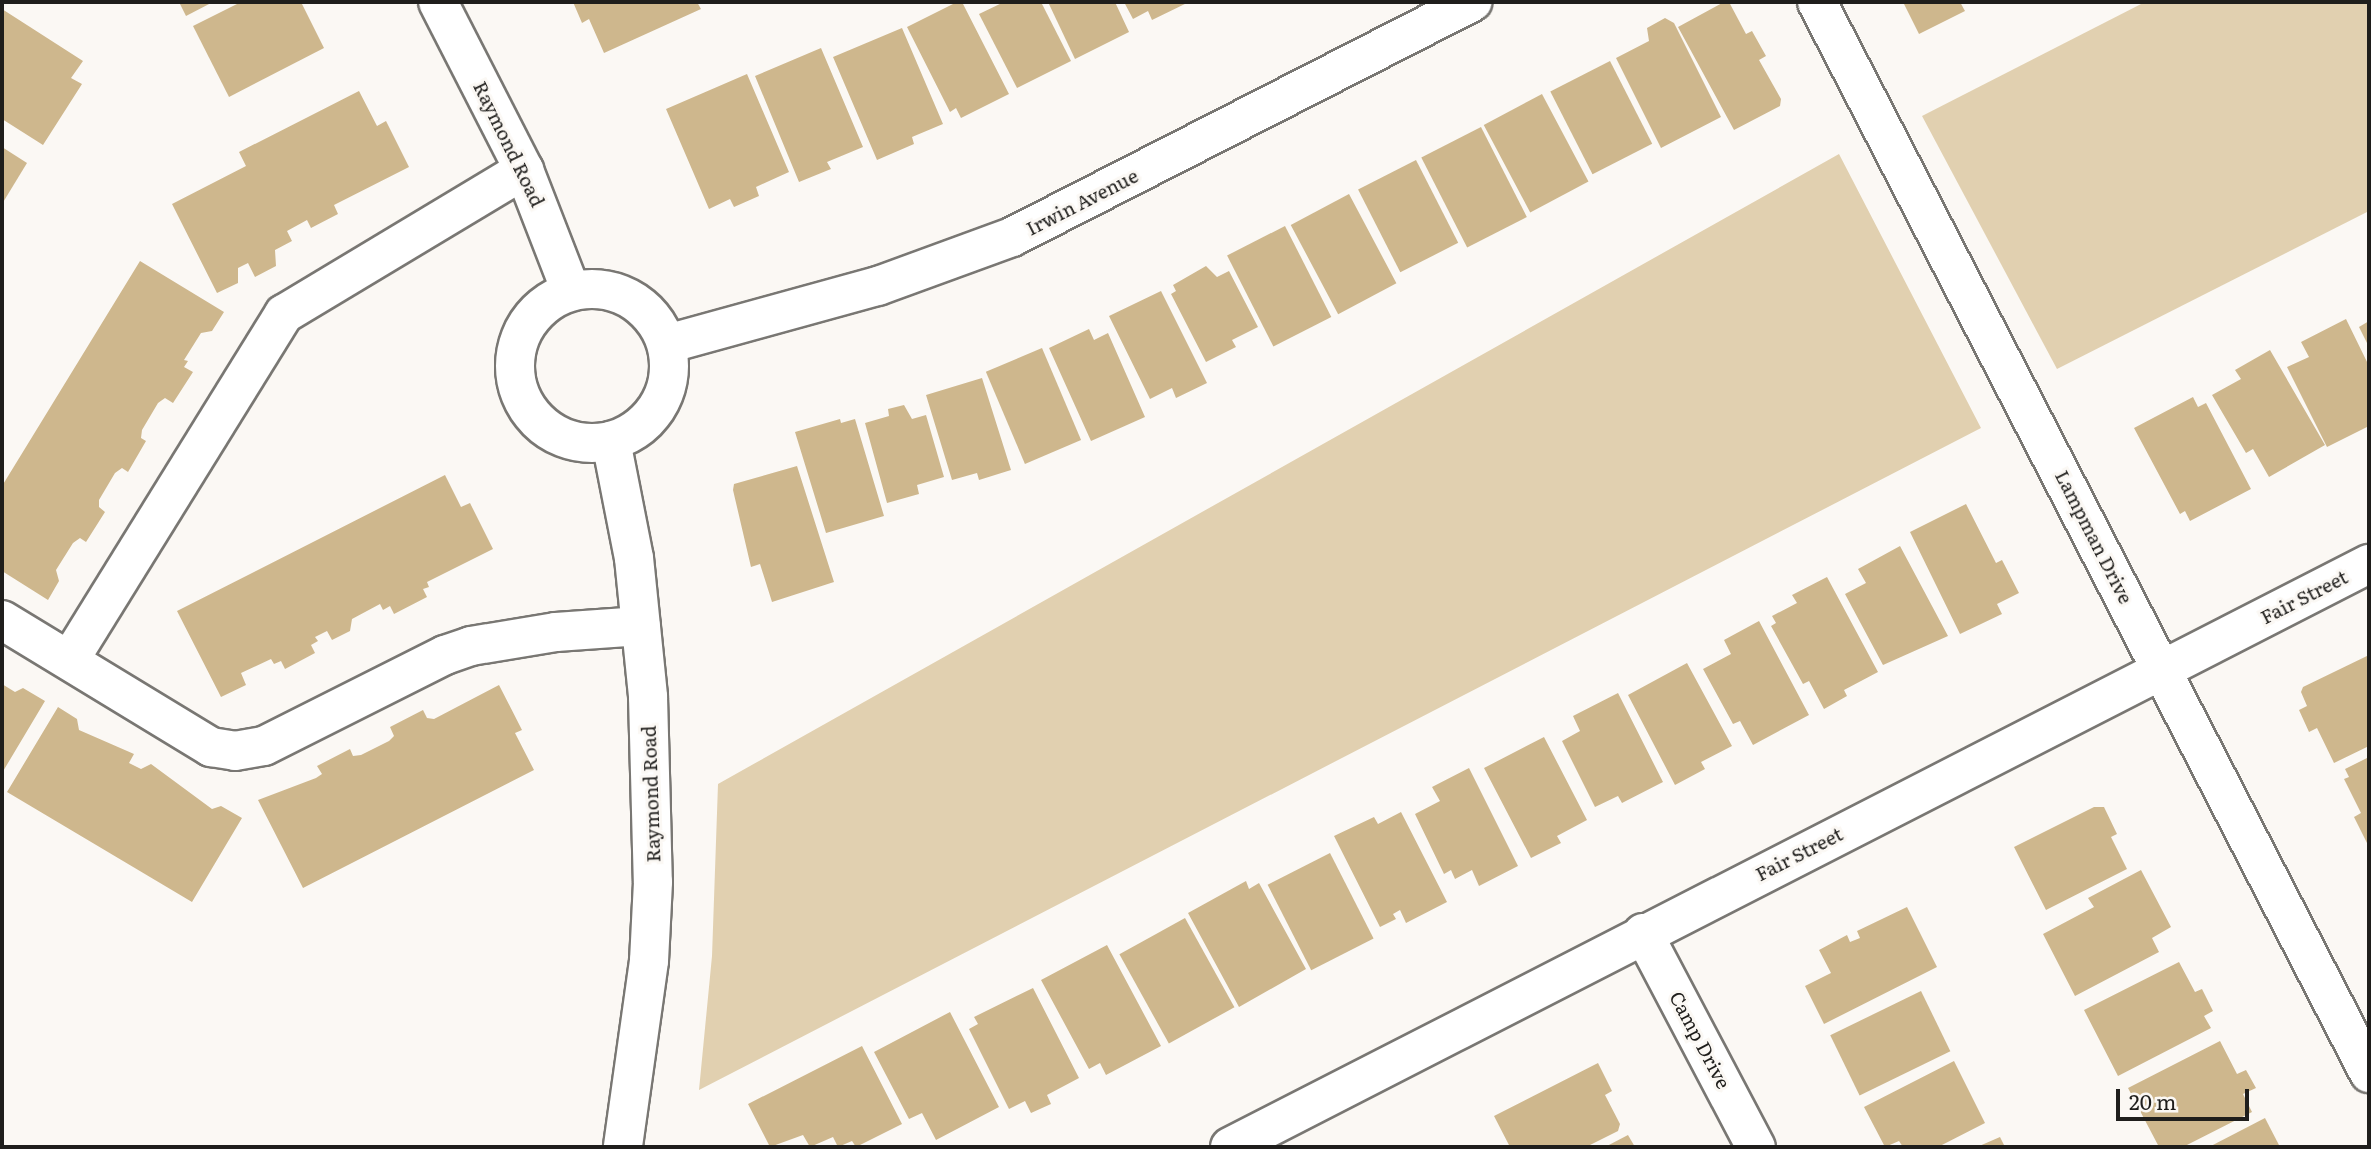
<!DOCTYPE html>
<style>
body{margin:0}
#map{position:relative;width:2371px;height:1149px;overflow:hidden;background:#fbf8f4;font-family:Literata,serif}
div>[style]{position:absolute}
.green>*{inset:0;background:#e1d0b0}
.building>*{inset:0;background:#ceb78d;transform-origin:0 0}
.roads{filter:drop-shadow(2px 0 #797773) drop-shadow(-2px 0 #797773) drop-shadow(0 2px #797773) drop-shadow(0 -2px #797773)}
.minor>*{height:38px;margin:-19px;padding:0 19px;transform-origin:19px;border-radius:19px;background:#fff}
.minor>.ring{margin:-19px;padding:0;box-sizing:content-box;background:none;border:38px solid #fff;border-radius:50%}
span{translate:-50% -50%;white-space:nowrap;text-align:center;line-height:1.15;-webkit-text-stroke:6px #fbf8f4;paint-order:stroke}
.street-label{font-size:19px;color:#1f1e1c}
.frame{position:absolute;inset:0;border:4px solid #1f1e1c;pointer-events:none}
.scale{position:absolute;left:2116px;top:1089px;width:133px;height:32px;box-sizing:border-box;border:4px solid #1f1e1c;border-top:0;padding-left:9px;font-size:21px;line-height:24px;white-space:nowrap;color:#1f1e1c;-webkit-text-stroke:5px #fbf8f4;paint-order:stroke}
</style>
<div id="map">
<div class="green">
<div style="clip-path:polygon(2145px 2px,2369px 2px,2369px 211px,2057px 369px,1922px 116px)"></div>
<div style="clip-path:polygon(1839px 154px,1981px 428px,699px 1090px,712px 956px,718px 784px)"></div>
</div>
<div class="building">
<div style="clip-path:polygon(179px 2px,213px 2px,186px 16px)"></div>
<div style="clip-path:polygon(241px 2px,301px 2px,324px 48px,229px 97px,193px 26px)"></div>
<div style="clip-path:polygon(573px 2px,697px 2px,701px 9px,604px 53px,589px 19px,582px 23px)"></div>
<div style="clip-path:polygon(957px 2px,962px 2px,1009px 94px,961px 118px,956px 108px,950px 112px,907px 27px)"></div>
<div style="clip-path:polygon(1004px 2px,1041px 2px,1071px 61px,1017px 88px,979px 14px)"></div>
<div style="clip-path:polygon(1048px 2px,1115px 2px,1129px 32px,1075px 59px)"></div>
<div style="clip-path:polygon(1124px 2px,1189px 2px,1152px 20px,1148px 11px,1133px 19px)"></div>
<div style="clip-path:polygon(1724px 2px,1729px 2px,1746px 34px,1752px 31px,1766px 56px,1759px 60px,1781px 99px,1780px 106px,1734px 130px,1678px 27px)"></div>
<div style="clip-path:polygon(1903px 2px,1960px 2px,1965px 11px,1919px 34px)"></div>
<div style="clip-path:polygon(2px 9px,83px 61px,71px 78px,82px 84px,43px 145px,2px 119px)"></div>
<div style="clip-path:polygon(1665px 18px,1674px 23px,1721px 117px,1661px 148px,1616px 58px,1649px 41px,1647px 28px)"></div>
<div style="clip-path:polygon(902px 28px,943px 124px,912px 137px,914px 144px,877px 160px,833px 57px)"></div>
<div style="clip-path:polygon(821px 48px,863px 147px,827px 162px,831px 169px,799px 182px,755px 76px)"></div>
<div style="left:1610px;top:61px;width:93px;height:67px;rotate:63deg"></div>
<div style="clip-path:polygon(747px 74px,789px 172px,756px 187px,759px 196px,734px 207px,730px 199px,709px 209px,666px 109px)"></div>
<div style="clip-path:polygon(359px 91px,377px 126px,386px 121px,409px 167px,334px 205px,338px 214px,311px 228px,307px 220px,287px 231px,292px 241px,275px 250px,276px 266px,255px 277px,248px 263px,238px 268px,238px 283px,217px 293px,172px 204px,246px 166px,239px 152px)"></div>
<div style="left:1542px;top:94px;width:99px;height:66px;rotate:62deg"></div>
<div style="left:1481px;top:127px;width:101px;height:67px;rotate:63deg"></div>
<div style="clip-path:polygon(2px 147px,27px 163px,2px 204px)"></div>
<div style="left:1416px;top:160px;width:93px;height:65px;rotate:63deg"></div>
<div style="left:1349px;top:194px;width:101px;height:66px;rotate:62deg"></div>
<div style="left:1285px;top:226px;width:102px;height:65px;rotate:63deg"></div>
<div style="clip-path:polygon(140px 261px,224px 312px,212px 331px,201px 333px,184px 360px,188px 361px,184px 367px,193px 372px,173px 403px,165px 398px,158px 403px,142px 430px,141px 438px,146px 441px,128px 472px,122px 468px,115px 473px,99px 500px,99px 507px,105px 512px,86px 542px,80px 538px,73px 543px,56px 570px,59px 581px,48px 600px,2px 571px,2px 486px)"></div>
<div style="clip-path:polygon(1206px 266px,1217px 277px,1229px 271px,1258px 327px,1232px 340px,1236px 347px,1206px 362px,1171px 294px,1176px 291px,1173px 285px)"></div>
<div style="clip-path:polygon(1161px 291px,1207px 383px,1176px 398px,1172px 388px,1150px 399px,1109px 316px)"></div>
<div style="clip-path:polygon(2346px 319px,2369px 366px,2369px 426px,2327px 447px,2287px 367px,2309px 357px,2301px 342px)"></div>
<div style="clip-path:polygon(2369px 321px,2369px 347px,2359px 327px)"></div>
<div style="clip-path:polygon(1089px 329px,1094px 340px,1108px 333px,1145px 417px,1091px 441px,1049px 348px)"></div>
<div style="left:1042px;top:348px;width:100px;height:61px;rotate:67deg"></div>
<div style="clip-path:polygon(2270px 350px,2325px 445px,2269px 477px,2253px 449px,2246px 453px,2212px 395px,2241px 379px,2235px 370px)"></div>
<div style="clip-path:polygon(982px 378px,1011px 470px,979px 480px,977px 473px,952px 480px,926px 395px)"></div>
<div style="clip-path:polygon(2193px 397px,2198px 407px,2206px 403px,2251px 489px,2190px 521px,2185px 511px,2180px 514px,2134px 428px)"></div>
<div style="clip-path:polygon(904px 405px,912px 419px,926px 415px,944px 477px,917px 485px,919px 494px,887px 503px,865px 423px,889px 416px,888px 409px)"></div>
<div style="clip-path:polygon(840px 419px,841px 423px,855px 419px,884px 516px,826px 533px,795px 432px)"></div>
<div style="clip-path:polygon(797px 466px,834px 582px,772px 602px,760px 564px,751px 567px,733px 490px,734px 484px)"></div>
<div style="clip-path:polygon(445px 475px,461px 507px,470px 503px,493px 549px,427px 582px,429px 587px,423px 589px,427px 597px,394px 614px,390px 606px,383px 610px,380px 604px,352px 619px,350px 631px,332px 640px,327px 631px,315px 637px,318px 641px,311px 645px,315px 653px,285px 669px,281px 661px,274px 664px,271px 659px,241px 673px,246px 685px,221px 697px,177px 611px)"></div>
<div style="clip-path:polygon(1966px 504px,1996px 563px,2002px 560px,2019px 593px,1997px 604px,2002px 614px,1960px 634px,1910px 532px)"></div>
<div style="clip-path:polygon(1900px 546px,1948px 636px,1883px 665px,1845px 594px,1866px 583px,1858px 569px)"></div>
<div style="clip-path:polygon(1827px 577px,1878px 672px,1844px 690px,1847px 696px,1824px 709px,1809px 681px,1803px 684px,1771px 626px,1776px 623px,1772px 616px,1797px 603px,1792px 595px)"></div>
<div style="clip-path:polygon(1759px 621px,1809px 715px,1753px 745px,1740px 721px,1733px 724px,1703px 669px,1731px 654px,1724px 640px)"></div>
<div style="clip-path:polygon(2369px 655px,2369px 746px,2334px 763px,2317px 728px,2309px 732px,2299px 710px,2307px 706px,2301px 692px,2303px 687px)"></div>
<div style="clip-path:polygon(1687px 663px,1732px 746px,1701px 762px,1705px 769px,1675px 785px,1628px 695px)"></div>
<div style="clip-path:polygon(2px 684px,15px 692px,23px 688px,45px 701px,2px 773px)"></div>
<div style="clip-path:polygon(499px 685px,522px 730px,515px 733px,534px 770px,303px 888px,258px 800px,316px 778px,322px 774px,317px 766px,350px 749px,353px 756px,361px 755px,389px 741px,394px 736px,390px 727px,423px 710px,427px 718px,434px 719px)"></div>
<div style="clip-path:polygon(1618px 693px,1663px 782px,1622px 803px,1618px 796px,1595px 807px,1562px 741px,1580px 731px,1573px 716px)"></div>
<div style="clip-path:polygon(58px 707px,77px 719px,79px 730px,134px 754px,129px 763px,141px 769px,151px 764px,212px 809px,221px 806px,242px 818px,192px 902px,7px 792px)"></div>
<div style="clip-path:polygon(1544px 737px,1587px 820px,1557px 836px,1561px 843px,1531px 858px,1484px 768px)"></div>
<div style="clip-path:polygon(2369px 757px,2369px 847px,2354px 817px,2361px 813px,2344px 779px,2349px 777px,2345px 769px)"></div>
<div style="clip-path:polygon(1469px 768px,1518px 866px,1479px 886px,1472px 870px,1455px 879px,1451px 870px,1444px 874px,1415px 814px,1440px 801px,1432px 787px)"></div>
<div style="clip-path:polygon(2094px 807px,2104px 807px,2117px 834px,2111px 837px,2127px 869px,2046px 910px,2014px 847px)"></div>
<div style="clip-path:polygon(1401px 812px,1447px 902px,1406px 923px,1400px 910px,1393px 914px,1396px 919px,1380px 927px,1334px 836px,1374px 817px,1378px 824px)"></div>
<div style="left:1330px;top:853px;width:96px;height:70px;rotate:63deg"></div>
<div style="clip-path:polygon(2141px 870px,2171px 927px,2152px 938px,2159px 952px,2075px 996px,2043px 934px,2094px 907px,2088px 898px)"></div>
<div style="clip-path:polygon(1246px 881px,1249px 889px,1259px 883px,1306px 969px,1239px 1007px,1188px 913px)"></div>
<div style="clip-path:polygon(1907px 907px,1937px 967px,1824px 1024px,1805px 986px,1831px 973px,1819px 950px,1847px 935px,1850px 942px,1860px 938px,1857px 931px)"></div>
<div style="left:1185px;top:918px;width:102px;height:75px;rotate:61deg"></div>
<div style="clip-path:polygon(1107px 945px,1161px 1046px,1106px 1075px,1100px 1063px,1089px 1069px,1041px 980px)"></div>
<div style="clip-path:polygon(2179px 962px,2195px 992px,2202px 989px,2213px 1011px,2204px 1016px,2211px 1028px,2118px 1076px,2084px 1010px)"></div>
<div style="clip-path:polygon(1033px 988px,1079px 1078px,1047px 1095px,1051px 1104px,1031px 1113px,1025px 1101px,1009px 1109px,969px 1029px,978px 1024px,974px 1017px)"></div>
<div style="left:1921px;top:991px;width:67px;height:101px;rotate:64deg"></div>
<div style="clip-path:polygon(950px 1012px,999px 1107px,936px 1140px,922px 1113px,909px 1119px,874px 1052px)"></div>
<div style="clip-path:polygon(2220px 1041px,2237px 1074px,2246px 1070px,2256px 1088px,2243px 1094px,2252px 1112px,2183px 1147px,2159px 1147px,2128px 1088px)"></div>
<div style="clip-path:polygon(862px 1046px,902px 1124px,856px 1147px,852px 1141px,838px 1147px,833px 1137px,810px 1147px,803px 1135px,770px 1147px,748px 1104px)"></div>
<div style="clip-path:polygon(1954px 1061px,1985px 1123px,1938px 1147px,1903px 1147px,1899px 1141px,1885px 1147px,1864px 1107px)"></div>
<div style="clip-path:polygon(1598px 1063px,1612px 1091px,1605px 1095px,1620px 1124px,1618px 1131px,1586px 1147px,1510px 1147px,1494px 1116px)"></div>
<div style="clip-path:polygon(2265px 1118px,2280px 1147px,2209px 1147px)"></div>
<div style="clip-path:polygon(1628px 1135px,1635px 1147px,1605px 1147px)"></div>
<div style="clip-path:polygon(2000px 1137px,2005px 1147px,1977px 1147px)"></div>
</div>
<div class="roads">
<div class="minor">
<div style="left:438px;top:2px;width:189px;rotate:62.9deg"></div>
<div style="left:524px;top:170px;width:130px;rotate:68.8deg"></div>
<div style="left:1817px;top:2px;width:1205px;rotate:62.73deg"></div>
<div class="ring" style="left:515px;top:289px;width:116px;height:116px"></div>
<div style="left:667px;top:344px;width:219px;rotate:-15.4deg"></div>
<div style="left:878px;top:286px;width:143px;rotate:-20.1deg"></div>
<div style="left:1012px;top:237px;width:517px;rotate:-27.06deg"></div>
<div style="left:611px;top:441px;width:119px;rotate:78.9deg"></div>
<div style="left:634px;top:558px;width:140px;rotate:84.2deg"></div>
<div style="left:648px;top:697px;width:185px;rotate:88.5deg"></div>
<div style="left:653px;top:882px;width:79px;rotate:92.9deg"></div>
<div style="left:649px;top:961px;width:188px;rotate:98deg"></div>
<div style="left:2px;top:620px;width:245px;rotate:31.3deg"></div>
<div style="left:211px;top:747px;width:24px;rotate:9deg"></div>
<div style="left:235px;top:751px;width:29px;rotate:-10deg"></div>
<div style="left:264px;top:746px;width:203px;rotate:-26.7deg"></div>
<div style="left:445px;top:655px;width:28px;rotate:-19deg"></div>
<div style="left:471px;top:646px;width:86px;rotate:-9.4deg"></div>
<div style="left:556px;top:632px;width:85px;rotate:-4deg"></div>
<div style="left:70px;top:659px;width:406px;rotate:-58.2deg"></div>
<div style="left:284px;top:314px;width:280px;rotate:-31deg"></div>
<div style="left:1643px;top:933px;width:242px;rotate:62.2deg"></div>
<div style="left:1230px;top:1147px;width:1280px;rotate:-27.11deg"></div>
</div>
</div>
<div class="street-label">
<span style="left:509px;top:144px;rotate:64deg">Raymond Road</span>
<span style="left:1082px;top:202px;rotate:-27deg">Irwin Avenue</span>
<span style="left:2094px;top:537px;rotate:63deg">Lampman Drive</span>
<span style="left:2304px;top:597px;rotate:-27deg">Fair Street</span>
<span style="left:651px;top:794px;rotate:-92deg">Raymond Road</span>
<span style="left:1799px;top:854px;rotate:-27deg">Fair Street</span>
<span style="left:1700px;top:1040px;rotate:62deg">Camp Drive</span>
</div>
<div class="frame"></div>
<div class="scale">20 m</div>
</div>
